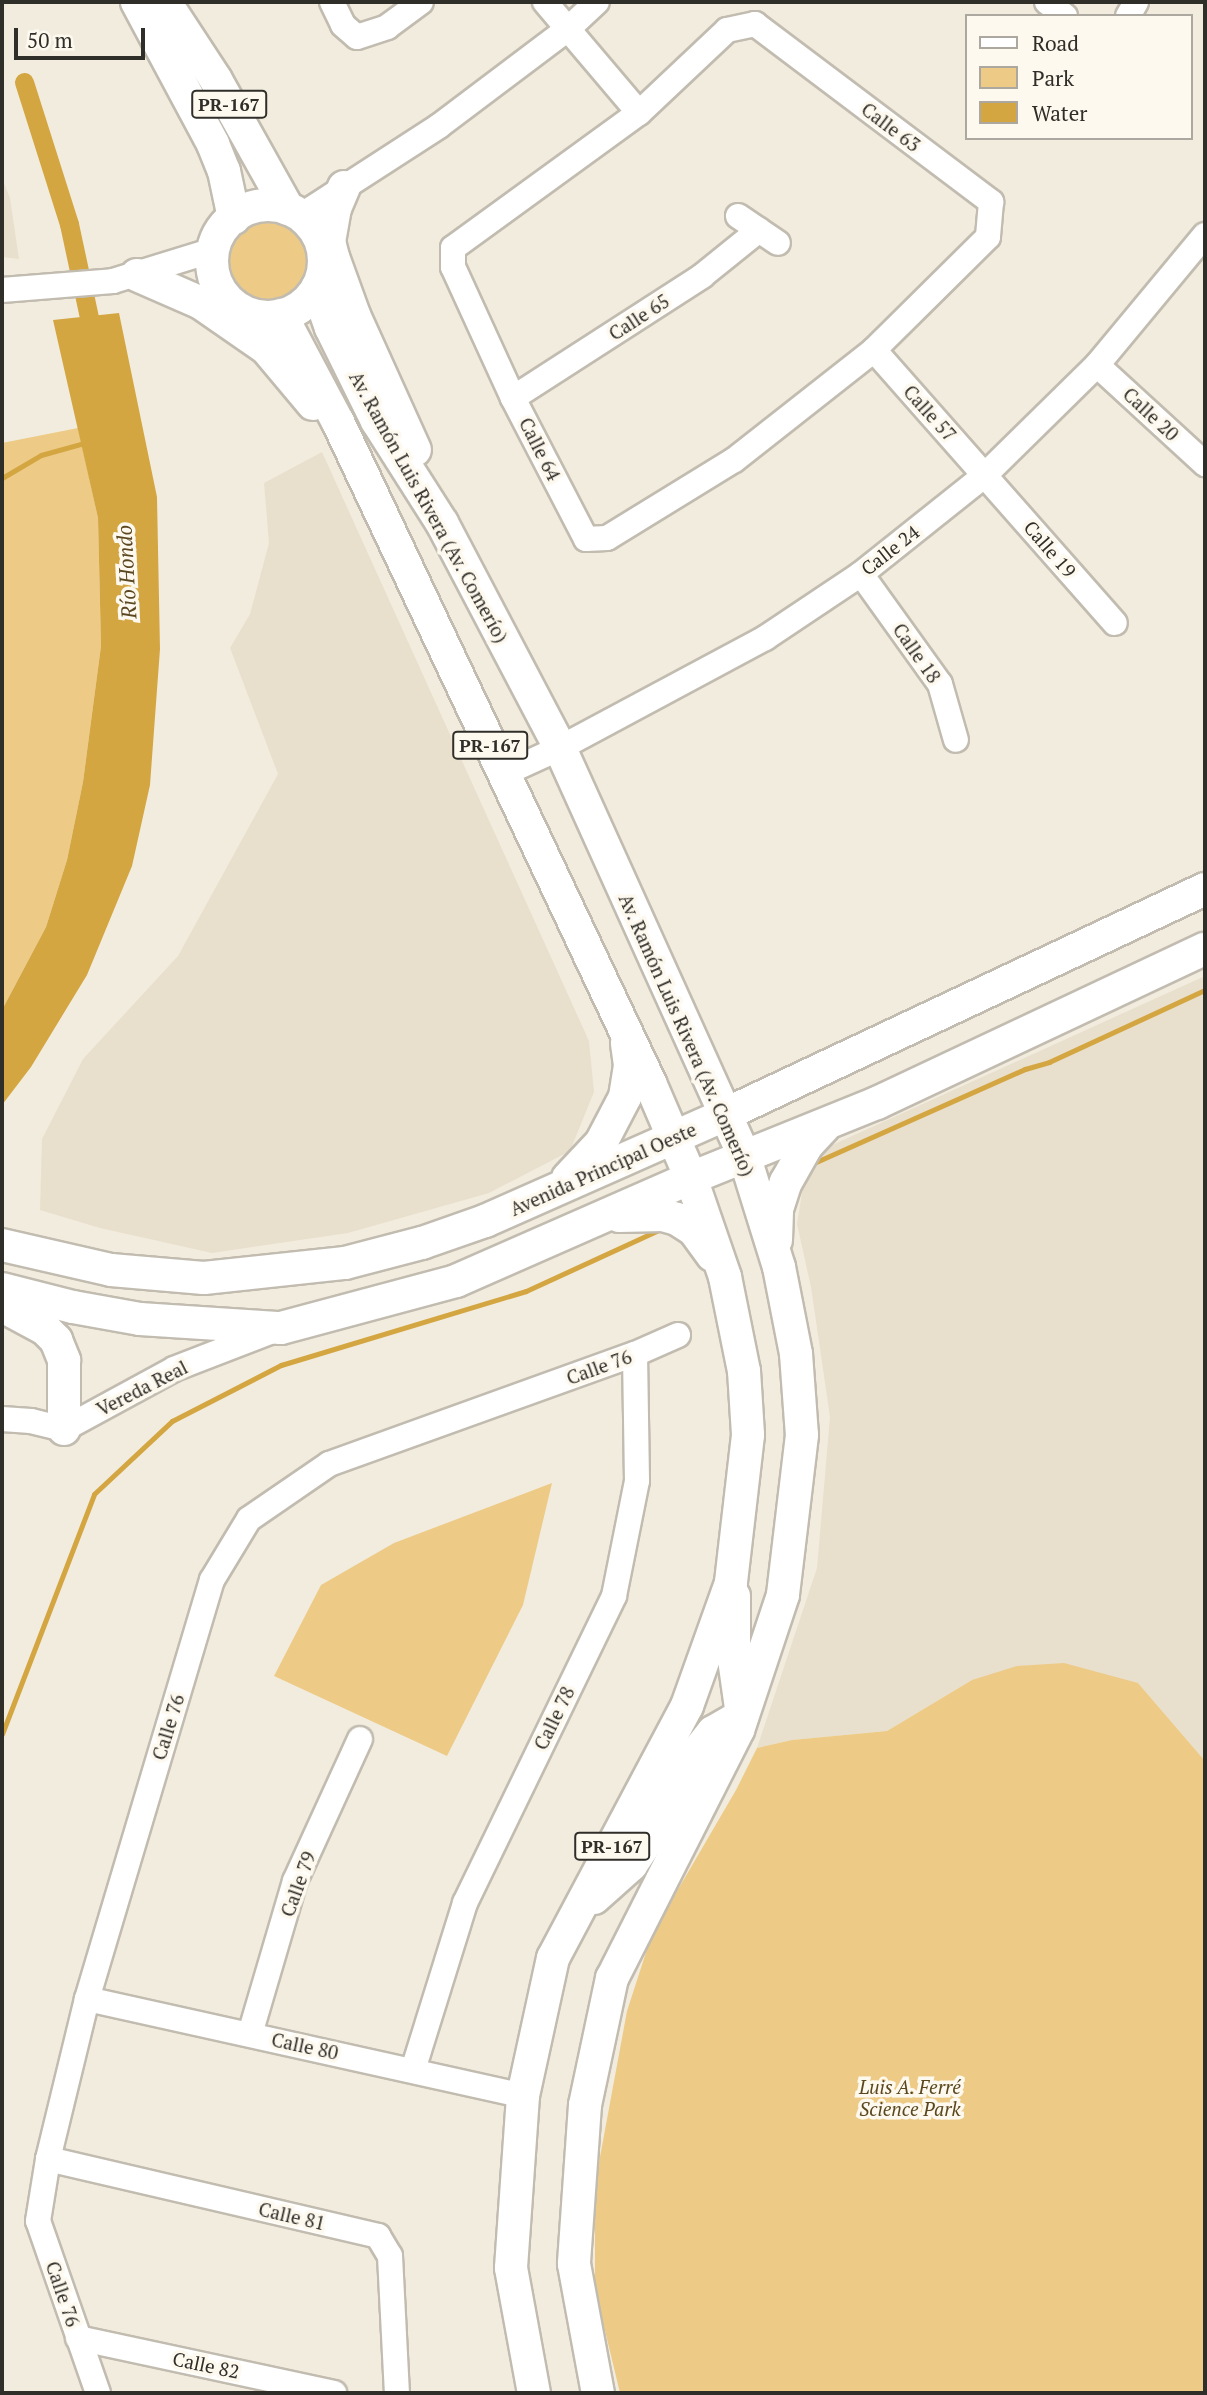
<!DOCTYPE html>
<meta charset="utf-8">
<style>
body{margin:0}
#map{position:relative;width:1207px;height:2395px;overflow:hidden;background:#f2ecdf;font-family:"PT Serif",serif}
div>[style]{position:absolute}
.built>*{inset:0;background:#e9dfcd}
.green>*{inset:0;background:#edcb86}
.round{border-radius:50%}
.water>*{inset:0;background:#d4a641}
.stream>*{height:5px;margin:-2.5px;padding:0 2.5px;transform-origin:2.5px;border-radius:2.5px;background:#d4a641}
.canal>*{height:19px;margin:-9.5px;padding:0 9.5px;transform-origin:9.5px;border-radius:9.5px;background:#d4a641}
.roads{filter:drop-shadow(2px 0 #c2bcb0) drop-shadow(-2px 0 #c2bcb0) drop-shadow(0 2px #c2bcb0) drop-shadow(0 -2px #c2bcb0)}
.minor>*{height:24px;margin:-12px;padding:0 12px;transform-origin:12px;border-radius:12px;background:#fff}
.major>*{height:32px;margin:-16px;padding:0 16px;transform-origin:16px;border-radius:16px;background:#fff}
.major>.ring{margin:-16px;padding:0;box-sizing:content-box;background:none;border:32px solid #fff;border-radius:50%}
span{translate:-50% -50%;white-space:nowrap;text-align:center;line-height:1.15;-webkit-text-stroke:7px #fef9ef;paint-order:stroke}
.shield-label span{padding:2px 5px;background:#fef9ef;border:2px solid;border-radius:5px;-webkit-text-stroke-width:0}
.shield-label{font-size:18px;color:#302e29;font-weight:700}
.street-label{font-size:19px;color:#302e29}
.park-label{font-size:19px;color:#5a471e;font-style:italic}
.water-label{font-size:21px;color:#5c4820;font-style:italic}
.frame{position:absolute;inset:0;border:4px solid #302e29;pointer-events:none}
.legend{position:absolute;left:965px;top:14px;width:228px;height:126px;box-sizing:border-box;background:#fef9ef;border:2px solid #aca8a0;margin:0;padding:9px 12px;list-style:none;font-size:21px;color:#302e29}
.legend li{display:flex;align-items:center;gap:14px;height:35px}
.legend b{width:35px;border:2px solid #aca8a0}
.scale{position:absolute;left:14px;top:28px;width:131px;height:32px;box-sizing:border-box;border:4px solid #302e29;border-top:0;padding-left:9px;font-size:21px;line-height:24px;white-space:nowrap;color:#302e29;-webkit-text-stroke:5px #fef9ef;paint-order:stroke}
</style>
<div id="map">
<div class="built">
<div style="clip-path:polygon(2px 178px,10px 198px,19px 259px,2px 257px)"></div>
<div style="clip-path:polygon(322px 452px,589px 1041px,594px 1092px,570px 1151px,489px 1193px,348px 1233px,212px 1253px,100px 1228px,40px 1210px,42px 1139px,83px 1059px,178px 956px,278px 774px,230px 648px,250px 614px,269px 543px,264px 483px)"></div>
<div style="clip-path:polygon(1205px 976px,1205px 1761px,1138px 1683px,972px 1680px,887px 1731px,792px 1740px,757px 1748px,817px 1568px,830px 1417px,811px 1287px,797px 1224px,808px 1156px)"></div>
</div>
<div class="green">
<div class="round" style="left:220px;top:212px;width:98px;height:98px"></div>
<div style="clip-path:polygon(78px 428px,98px 518px,101px 646px,83px 782px,67px 860px,46px 927px,2px 1010px,2px 443px)"></div>
<div style="clip-path:polygon(552px 1483px,523px 1605px,447px 1756px,274px 1676px,321px 1585px,394px 1543px)"></div>
<div style="clip-path:polygon(1064px 1663px,1138px 1683px,1205px 1761px,1205px 2393px,620px 2393px,595px 2289px,595px 2184px,627px 2011px,652px 1934px,736px 1790px,757px 1748px,792px 1740px,887px 1731px,972px 1680px,1017px 1666px)"></div>
</div>
<div class="water">
<div style="clip-path:polygon(119px 313px,157px 497px,160px 649px,150px 785px,132px 866px,87px 975px,31px 1067px,2px 1105px,2px 1010px,46px 927px,67px 860px,83px 782px,101px 646px,98px 518px,53px 320px)"></div>
</div>
<div class="stream">
<div style="left:2px;top:478px;width:45px;rotate:-30.5deg"></div>
<div style="left:41px;top:455px;width:49px;rotate:-15.5deg"></div>
<div style="left:816px;top:1162px;width:229px;rotate:-24deg"></div>
<div style="left:1025px;top:1069px;width:25px;rotate:-16deg"></div>
<div style="left:1049px;top:1062px;width:172px;rotate:-24.8deg"></div>
<div style="left:2px;top:1734px;width:257px;rotate:-69deg"></div>
<div style="left:94px;top:1494px;width:107px;rotate:-43.1deg"></div>
<div style="left:172px;top:1421px;width:123px;rotate:-27.2deg"></div>
<div style="left:281px;top:1365px;width:256px;rotate:-16.8deg"></div>
<div style="left:526px;top:1291px;width:149px;rotate:-24.7deg"></div>
</div>
<div class="canal">
<div style="left:24px;top:82px;width:149px;rotate:72.4deg"></div>
<div style="left:69px;top:224px;width:95px;rotate:77.9deg"></div>
</div>
<div class="roads">
<div class="minor">
<div style="left:332px;top:2px;width:25px;rotate:64deg"></div>
<div style="left:343px;top:25px;width:18px;rotate:41deg"></div>
<div style="left:357px;top:37px;width:32px;rotate:-18deg"></div>
<div style="left:387px;top:27px;width:42px;rotate:-36.3deg"></div>
<div style="left:545px;top:2px;width:145px;rotate:49.7deg"></div>
<div style="left:1047px;top:2px;width:23px;rotate:38deg"></div>
<div style="left:1128px;top:16px;width:16px;rotate:-60deg"></div>
<div style="left:755px;top:24px;width:296px;rotate:37deg"></div>
<div style="left:991px;top:202px;width:35px;rotate:95deg"></div>
<div style="left:988px;top:237px;width:161px;rotate:135.3deg"></div>
<div style="left:874px;top:350px;width:178px;rotate:141.8deg"></div>
<div style="left:734px;top:460px;width:149px;rotate:148.4deg"></div>
<div style="left:607px;top:538px;width:21px;rotate:177deg"></div>
<div style="left:586px;top:539px;width:159px;rotate:-117.4deg"></div>
<div style="left:513px;top:398px;width:144px;rotate:-114.6deg"></div>
<div style="left:453px;top:267px;width:19px;rotate:-90deg"></div>
<div style="left:453px;top:248px;width:230px;rotate:-36deg"></div>
<div style="left:639px;top:113px;width:121px;rotate:-43.3deg"></div>
<div style="left:727px;top:30px;width:29px;rotate:-12deg"></div>
<div style="left:300px;top:216px;width:166px;rotate:-32.9deg"></div>
<div style="left:439px;top:126px;width:163px;rotate:-37deg"></div>
<div style="left:569px;top:28px;width:38px;rotate:-43deg"></div>
<div style="left:738px;top:216px;width:48px;rotate:34deg"></div>
<div style="left:2px;top:290px;width:111px;rotate:-4.6deg"></div>
<div style="left:113px;top:281px;width:106px;rotate:-17.1deg"></div>
<div style="left:874px;top:350px;width:364px;rotate:48.6deg"></div>
<div style="left:1097px;top:365px;width:147px;rotate:42.5deg"></div>
<div style="left:513px;top:398px;width:225px;rotate:-32.8deg"></div>
<div style="left:702px;top:276px;width:73px;rotate:-38.9deg"></div>
<div style="left:861px;top:574px;width:135px;rotate:54.3deg"></div>
<div style="left:940px;top:684px;width:58px;rotate:74.1deg"></div>
<div style="left:503px;top:774px;width:63px;rotate:-24.5deg"></div>
<div style="left:560px;top:748px;width:233px;rotate:-28.2deg"></div>
<div style="left:765px;top:638px;width:115px;rotate:-33.7deg"></div>
<div style="left:861px;top:574px;width:159px;rotate:-38.6deg"></div>
<div style="left:985px;top:475px;width:157px;rotate:-44.5deg"></div>
<div style="left:1097px;top:365px;width:169px;rotate:-50.3deg"></div>
<div style="left:2px;top:1419px;width:29px;rotate:4deg"></div>
<div style="left:31px;top:1421px;width:34px;rotate:14deg"></div>
<div style="left:64px;top:1429px;width:125px;rotate:-28.6deg"></div>
<div style="left:174px;top:1369px;width:108px;rotate:-21.1deg"></div>
<div style="left:87px;top:1999px;width:447px;rotate:12.5deg"></div>
<div style="left:250px;top:2034px;width:159px;rotate:-73.6deg"></div>
<div style="left:295px;top:1881px;width:156px;rotate:-65.4deg"></div>
<div style="left:413px;top:2070px;width:175px;rotate:-72.7deg"></div>
<div style="left:465px;top:1903px;width:341px;rotate:-64.1deg"></div>
<div style="left:614px;top:1596px;width:117px;rotate:-78.7deg"></div>
<div style="left:637px;top:1481px;width:127px;rotate:-90.9deg"></div>
<div style="left:48px;top:2159px;width:339px;rotate:13.1deg"></div>
<div style="left:378px;top:2236px;width:23px;rotate:59deg"></div>
<div style="left:390px;top:2256px;width:137px;rotate:87.1deg"></div>
<div style="left:78px;top:2338px;width:262px;rotate:12.1deg"></div>
<div style="left:98px;top:2393px;width:182px;rotate:-109.2deg"></div>
<div style="left:38px;top:2221px;width:63px;rotate:-80.8deg"></div>
<div style="left:48px;top:2159px;width:165px;rotate:-76.3deg"></div>
<div style="left:87px;top:1999px;width:437px;rotate:-73.4deg"></div>
<div style="left:212px;top:1580px;width:71px;rotate:-58.8deg"></div>
<div style="left:249px;top:1519px;width:97px;rotate:-34.5deg"></div>
<div style="left:329px;top:1464px;width:325px;rotate:-19.8deg"></div>
<div style="left:635px;top:1354px;width:47px;rotate:-23.8deg"></div>
</div>
<div class="major">
<div style="left:137px;top:2px;width:161px;rotate:61.8deg"></div>
<div style="left:213px;top:144px;width:29px;rotate:68deg"></div>
<div style="left:224px;top:171px;width:48px;rotate:78deg"></div>
<div style="left:165px;top:2px;width:93px;rotate:56.8deg"></div>
<div style="left:216px;top:80px;width:148px;rotate:60.8deg"></div>
<div style="left:344px;top:187px;width:23px;rotate:113deg"></div>
<div style="left:335px;top:208px;width:34px;rotate:100deg"></div>
<div style="left:329px;top:241px;width:16px;rotate:76deg"></div>
<div style="left:333px;top:257px;width:62px;rotate:70.1deg"></div>
<div style="left:354px;top:315px;width:148px;rotate:65.7deg"></div>
<div class="ring" style="left:212px;top:205px;width:80px;height:80px"></div>
<div style="left:137px;top:275px;width:70px;rotate:23.6deg"></div>
<div style="left:201px;top:303px;width:79px;rotate:34.7deg"></div>
<div style="left:266px;top:348px;width:73px;rotate:50deg"></div>
<div style="left:317px;top:288px;width:42px;rotate:70.7deg"></div>
<div style="left:331px;top:328px;width:104px;rotate:63.7deg"></div>
<div style="left:377px;top:421px;width:121px;rotate:57.5deg"></div>
<div style="left:442px;top:523px;width:254px;rotate:62.3deg"></div>
<div style="left:560px;top:748px;width:450px;rotate:65.7deg"></div>
<div style="left:745px;top:1158px;width:114px;rotate:72.7deg"></div>
<div style="left:779px;top:1267px;width:89px;rotate:78.9deg"></div>
<div style="left:796px;top:1354px;width:81px;rotate:85.8deg"></div>
<div style="left:802px;top:1435px;width:161px;rotate:96.8deg"></div>
<div style="left:783px;top:1595px;width:142px;rotate:108.4deg"></div>
<div style="left:738px;top:1730px;width:278px;rotate:116.9deg"></div>
<div style="left:612px;top:1978px;width:130px;rotate:102deg"></div>
<div style="left:585px;top:2105px;width:159px;rotate:94deg"></div>
<div style="left:574px;top:2264px;width:131px;rotate:79.5deg"></div>
<div style="left:281px;top:315px;width:121px;rotate:62deg"></div>
<div style="left:338px;top:422px;width:731px;rotate:64.73deg"></div>
<div style="left:650px;top:1083px;width:103px;rotate:66.7deg"></div>
<div style="left:691px;top:1178px;width:105px;rotate:71deg"></div>
<div style="left:725px;top:1277px;width:96px;rotate:78.6deg"></div>
<div style="left:744px;top:1371px;width:64px;rotate:86.4deg"></div>
<div style="left:748px;top:1435px;width:149px;rotate:96.6deg"></div>
<div style="left:731px;top:1583px;width:131px;rotate:109.7deg"></div>
<div style="left:687px;top:1706px;width:285px;rotate:118deg"></div>
<div style="left:553px;top:1958px;width:141px;rotate:102.3deg"></div>
<div style="left:523px;top:2096px;width:172px;rotate:94deg"></div>
<div style="left:511px;top:2268px;width:127px;rotate:79.6deg"></div>
<div style="left:568px;top:1178px;width:48px;rotate:-46.7deg"></div>
<div style="left:601px;top:1143px;width:52px;rotate:-62.4deg"></div>
<div style="left:625px;top:1097px;width:32px;rotate:-81deg"></div>
<div style="left:630px;top:1065px;width:22px;rotate:-98deg"></div>
<div style="left:619px;top:1216px;width:44px;rotate:-1.3deg"></div>
<div style="left:663px;top:1215px;width:15px;rotate:16deg"></div>
<div style="left:677px;top:1219px;width:20px;rotate:33deg"></div>
<div style="left:694px;top:1230px;width:31px;rotate:54deg"></div>
<div style="left:776px;top:1240px;width:31px;rotate:-88deg"></div>
<div style="left:777px;top:1209px;width:28px;rotate:-72deg"></div>
<div style="left:786px;top:1182px;width:43px;rotate:-60.4deg"></div>
<div style="left:807px;top:1145px;width:25px;rotate:-47deg"></div>
<div style="left:2px;top:1245px;width:112px;rotate:12.9deg"></div>
<div style="left:111px;top:1270px;width:93px;rotate:4.9deg"></div>
<div style="left:204px;top:1278px;width:142px;rotate:-6.1deg"></div>
<div style="left:345px;top:1263px;width:80px;rotate:-14.6deg"></div>
<div style="left:422px;top:1243px;width:67px;rotate:-19.2deg"></div>
<div style="left:485px;top:1221px;width:261px;rotate:-23.9deg"></div>
<div style="left:724px;top:1115px;width:531px;rotate:-25.17deg"></div>
<div style="left:2px;top:1289px;width:73px;rotate:14.2deg"></div>
<div style="left:73px;top:1307px;width:68px;rotate:10.2deg"></div>
<div style="left:140px;top:1319px;width:141px;rotate:3.7deg"></div>
<div style="left:281px;top:1328px;width:181px;rotate:-15deg"></div>
<div style="left:456px;top:1281px;width:257px;rotate:-23.7deg"></div>
<div style="left:691px;top:1178px;width:201px;rotate:-22deg"></div>
<div style="left:877px;top:1103px;width:362px;rotate:-25.2deg"></div>
<div style="left:2px;top:1306px;width:49px;rotate:28.1deg"></div>
<div style="left:45px;top:1329px;width:16px;rotate:45deg"></div>
<div style="left:56px;top:1340px;width:22px;rotate:68deg"></div>
<div style="left:64px;top:1360px;width:69px;rotate:90deg"></div>
<div style="left:734px;top:1596px;width:63px;rotate:90deg"></div>
<div style="left:734px;top:1659px;width:49px;rotate:81.9deg"></div>
<div style="left:594px;top:1898px;width:50px;rotate:-41.7deg"></div>
<div style="left:631px;top:1865px;width:36px;rotate:-56deg"></div>
<div style="left:651px;top:1835px;width:79px;rotate:-62.8deg"></div>
<div style="left:687px;top:1765px;width:42px;rotate:-51.8deg"></div>
<div style="left:713px;top:1732px;width:34px;rotate:-30deg"></div>
</div>
</div>
<div class="shield-label">
<span style="left:229px;top:104px">PR-167</span>
<span style="left:490px;top:745px">PR-167</span>
<span style="left:612px;top:1846px">PR-167</span>
</div>
<div class="street-label">
<span style="left:891px;top:127px;rotate:37deg">Calle 63</span>
<span style="left:639px;top:317px;rotate:-33deg">Calle 65</span>
<span style="left:930px;top:413px;rotate:48deg">Calle 57</span>
<span style="left:1151px;top:414px;rotate:43deg">Calle 20</span>
<span style="left:540px;top:449px;rotate:63deg">Calle 64</span>
<span style="left:429px;top:507px;rotate:61deg">Av. Ramón Luis Rivera (Av. Comerío)</span>
<span style="left:1050px;top:549px;rotate:49deg">Calle 19</span>
<span style="left:890px;top:550px;rotate:-38deg">Calle 24</span>
<span style="left:917px;top:653px;rotate:55deg">Calle 18</span>
<span style="left:687px;top:1035px;rotate:66deg">Av. Ramón Luis Rivera (Av. Comerío)</span>
<span style="left:603px;top:1169px;rotate:-24deg">Avenida Principal Oeste</span>
<span style="left:599px;top:1367px;rotate:-20deg">Calle 76</span>
<span style="left:142px;top:1388px;rotate:-27deg">Vereda Real</span>
<span style="left:554px;top:1718px;rotate:-64deg">Calle 78</span>
<span style="left:168px;top:1727px;rotate:-73deg">Calle 76</span>
<span style="left:298px;top:1884px;rotate:-70deg">Calle 79</span>
<span style="left:305px;top:2046px;rotate:12deg">Calle 80</span>
<span style="left:292px;top:2216px;rotate:13deg">Calle 81</span>
<span style="left:63px;top:2294px;rotate:71deg">Calle 76</span>
<span style="left:206px;top:2365px;rotate:12deg">Calle 82</span>
</div>
<div class="park-label">
<span style="left:910px;top:2098px">Luis A. Ferré<br>Science Park</span>
</div>
<div class="water-label">
<span style="left:126px;top:572px;rotate:-93deg">Río Hondo</span>
</div>
<div class="frame"></div>
<ul class="legend">
<li><b style="height:9px;background:#fff"></b>Road</li>
<li><b style="height:19px;background:#edcb86"></b>Park</li>
<li><b style="height:19px;background:#d4a641"></b>Water</li>
</ul>
<div class="scale">50 m</div>
</div>
